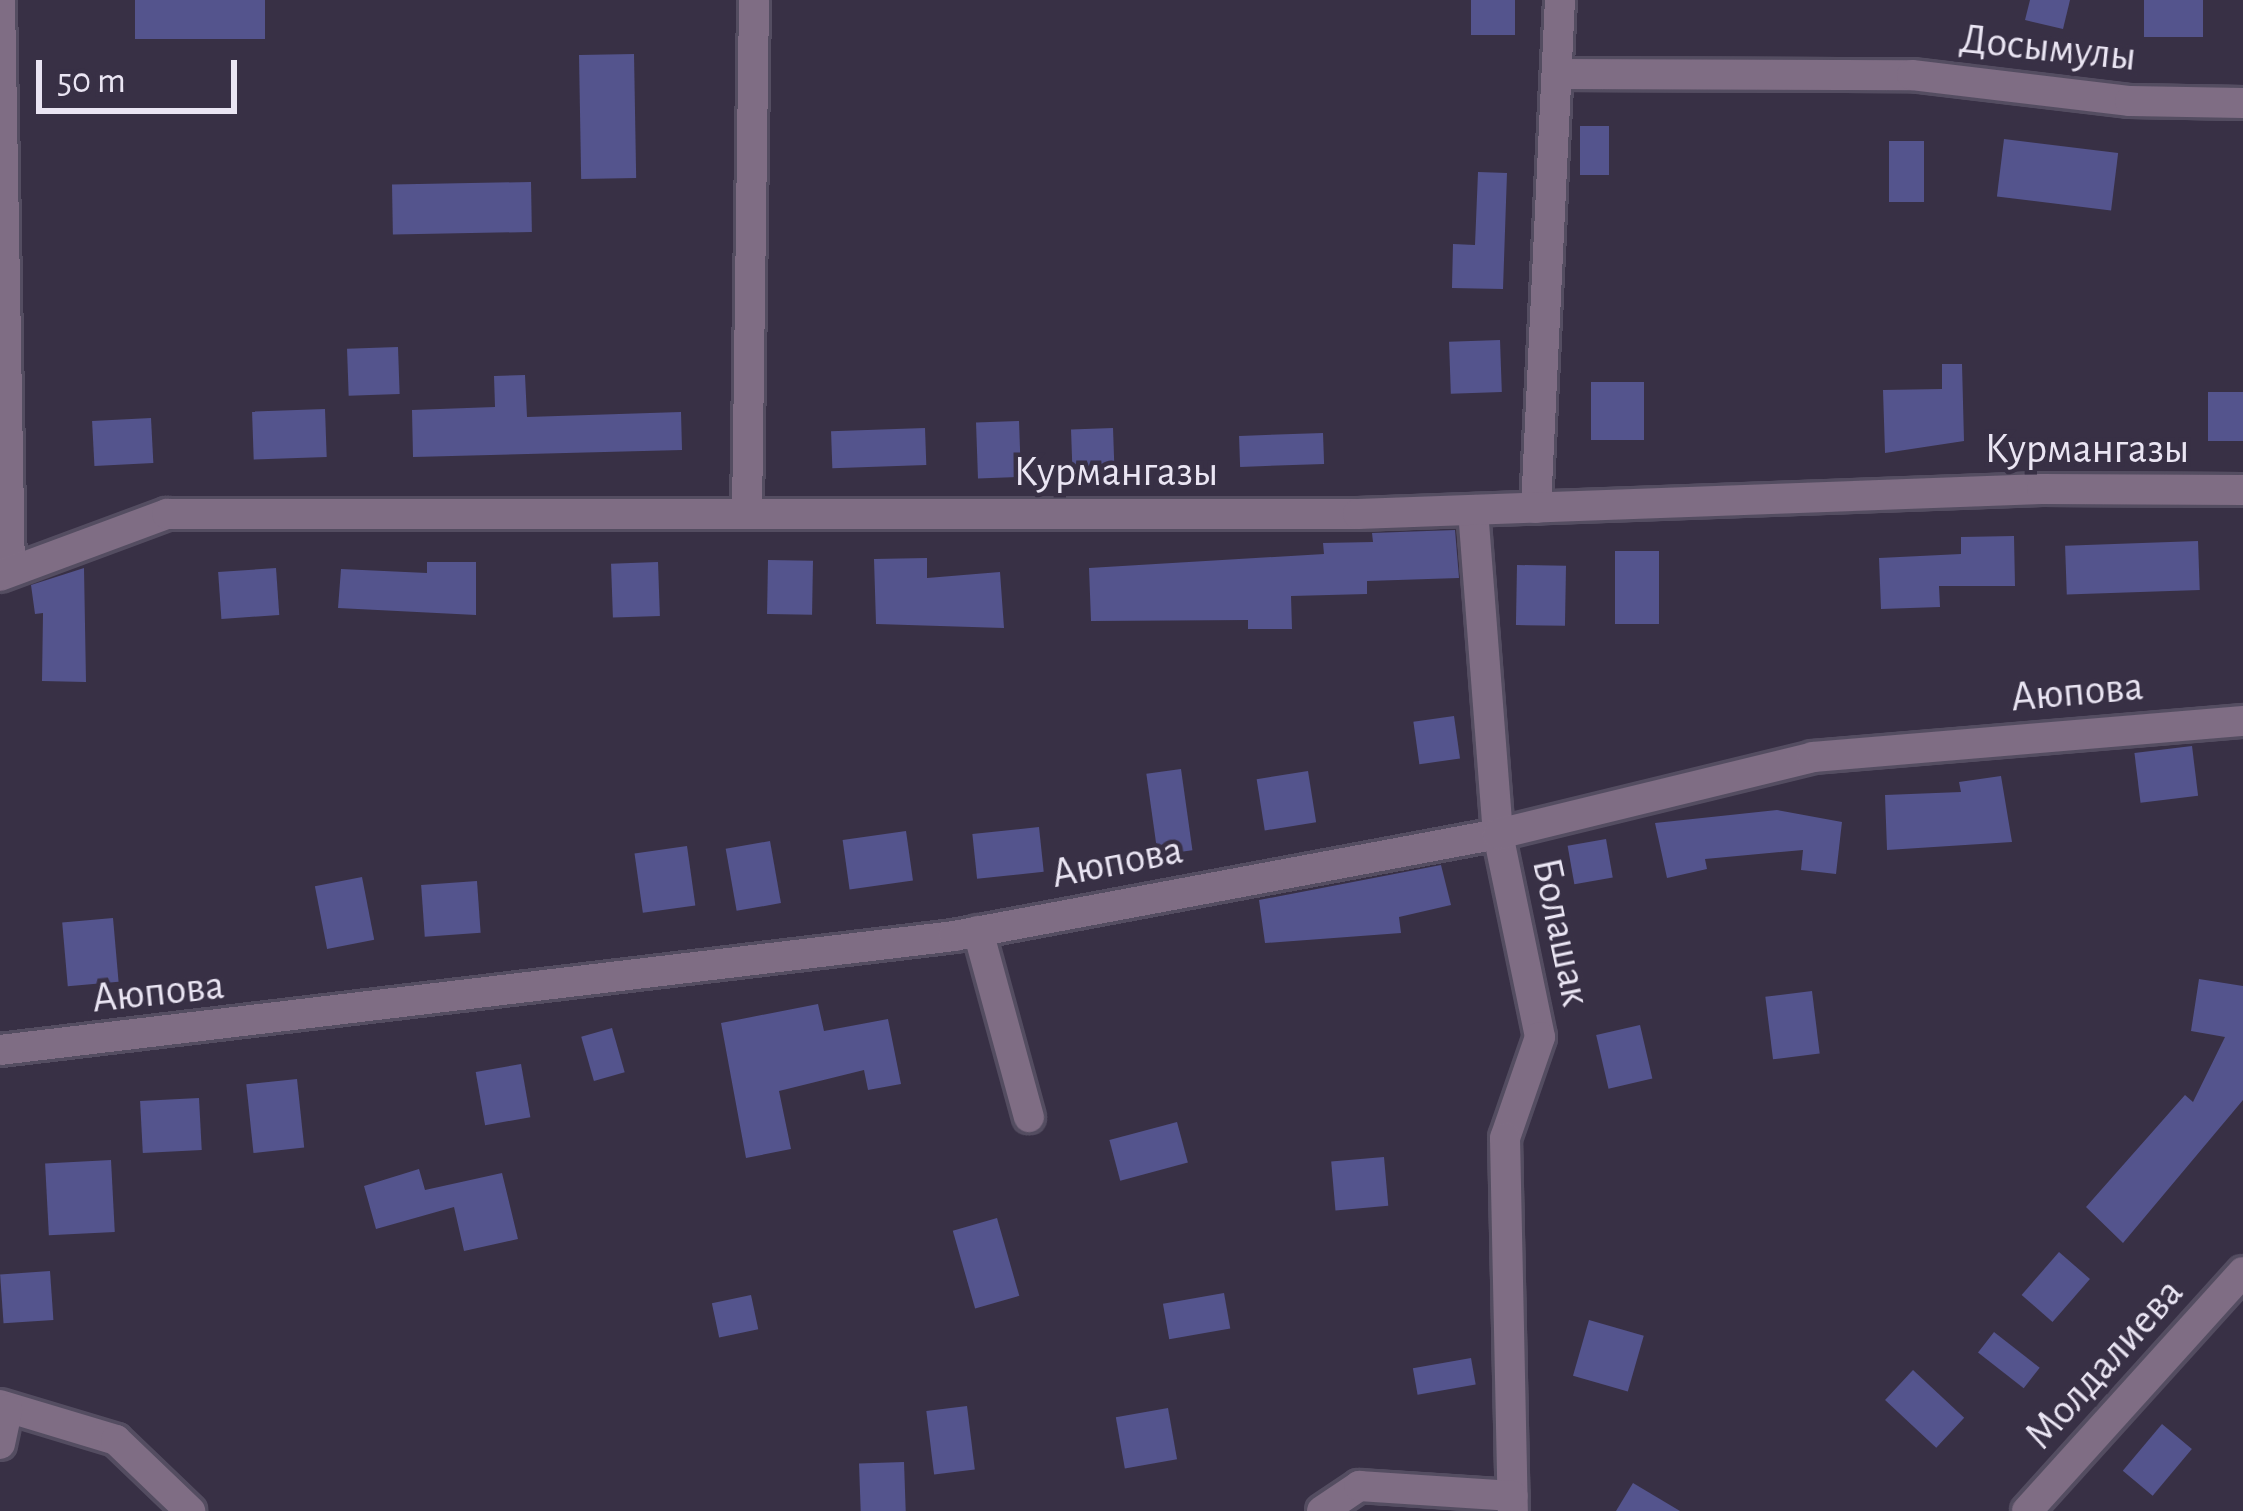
<!DOCTYPE html>
<meta charset="utf-8">
<style>
body{margin:0}
#map{position:relative;width:2243px;height:1511px;overflow:hidden;background:#383045;font-family:"Alegreya Sans",sans-serif}
div>[style]{position:absolute}
.building>*{inset:0;background:#54548d;transform-origin:0 0}
.roads{filter:drop-shadow(3px 0 #544d61) drop-shadow(-3px 0 #544d61) drop-shadow(0 3px #544d61) drop-shadow(0 -3px #544d61)}
.minor>*{height:30px;margin:-15px;padding:0 15px;transform-origin:15px;border-radius:15px;background:#7f6d84}
span{translate:-50% -50%;white-space:nowrap;text-align:center;line-height:1.15;-webkit-text-stroke:9px #383045;paint-order:stroke}
.street-label{font-size:42px;color:#eae5f3}
.scale{position:absolute;left:36px;top:60px;width:201px;height:54px;box-sizing:border-box;border:6px solid #eae5f3;border-top:0;padding-left:15px;font-size:36px;line-height:42px;white-space:nowrap;color:#eae5f3;-webkit-text-stroke:9px #383045;paint-order:stroke}
</style>
<div id="map">
<div class="building">
<div style="left:135px;top:0;width:130px;height:39px"></div>
<div style="left:1471px;top:0;width:44px;height:35px"></div>
<div style="clip-path:polygon(2030px 0,2070px 0,2063px 29px,2025px 20px)"></div>
<div style="left:2144px;top:0;width:59px;height:37px"></div>
<div style="left:634px;top:54px;width:124px;height:55px;rotate:89deg"></div>
<div style="left:1580px;top:126px;width:29px;height:49px"></div>
<div style="left:2004px;top:139px;width:115px;height:58px;rotate:7deg"></div>
<div style="left:1889px;top:141px;width:35px;height:61px"></div>
<div style="clip-path:polygon(1478px 172px,1507px 173px,1503px 289px,1452px 288px,1453px 244px,1475px 245px)"></div>
<div style="left:531px;top:182px;width:50px;height:139px;rotate:89deg"></div>
<div style="left:1500px;top:340px;width:52px;height:51px;rotate:88deg"></div>
<div style="left:398px;top:347px;width:47px;height:51px;rotate:88deg"></div>
<div style="clip-path:polygon(1942px 364px,1962px 364px,1964px 441px,1885px 453px,1883px 390px,1942px 389px)"></div>
<div style="clip-path:polygon(525px 375px,527px 417px,681px 412px,682px 450px,413px 457px,412px 410px,495px 407px,494px 376px)"></div>
<div style="left:1591px;top:382px;width:53px;height:58px"></div>
<div style="left:2243px;top:392px;width:49px;height:35px;rotate:90deg"></div>
<div style="left:325px;top:409px;width:48px;height:73px;rotate:88deg"></div>
<div style="left:151px;top:418px;width:45px;height:59px;rotate:87deg"></div>
<div style="left:1019px;top:421px;width:56px;height:43px;rotate:88deg"></div>
<div style="left:925px;top:428px;width:37px;height:94px;rotate:88deg"></div>
<div style="left:1113px;top:428px;width:52px;height:42px;rotate:88deg"></div>
<div style="left:1323px;top:433px;width:31px;height:84px;rotate:88deg"></div>
<div style="clip-path:polygon(1455px 530px,1459px 578px,1367px 581px,1367px 594px,1291px 596px,1292px 629px,1248px 629px,1248px 620px,1091px 621px,1089px 568px,1324px 554px,1323px 543px,1373px 542px,1372px 533px)"></div>
<div style="clip-path:polygon(2014px 536px,2015px 586px,1939px 586px,1940px 607px,1881px 609px,1879px 558px,1961px 554px,1961px 537px)"></div>
<div style="left:2198px;top:541px;width:49px;height:133px;rotate:88deg"></div>
<div style="left:1615px;top:551px;width:44px;height:73px"></div>
<div style="clip-path:polygon(927px 558px,927px 578px,1000px 572px,1004px 628px,876px 624px,874px 559px)"></div>
<div style="left:768px;top:560px;width:45px;height:54px;rotate:1deg"></div>
<div style="clip-path:polygon(427px 562px,476px 562px,476px 615px,338px 608px,341px 569px,427px 573px)"></div>
<div style="left:658px;top:562px;width:54px;height:47px;rotate:88deg"></div>
<div style="left:1517px;top:565px;width:49px;height:60px;rotate:1deg"></div>
<div style="clip-path:polygon(84px 568px,86px 682px,42px 681px,43px 613px,35px 614px,31px 585px)"></div>
<div style="left:276px;top:568px;width:47px;height:58px;rotate:86deg"></div>
<div style="left:1454px;top:716px;width:43px;height:41px;rotate:82deg"></div>
<div style="left:2192px;top:746px;width:50px;height:58px;rotate:83deg"></div>
<div style="left:1181px;top:769px;width:82px;height:35px;rotate:82deg"></div>
<div style="left:1308px;top:771px;width:52px;height:52px;rotate:81deg"></div>
<div style="clip-path:polygon(2001px 776px,2012px 842px,1887px 850px,1885px 795px,1961px 792px,1959px 782px)"></div>
<div style="clip-path:polygon(1777px 810px,1842px 822px,1836px 874px,1801px 870px,1803px 850px,1705px 859px,1707px 869px,1667px 878px,1655px 823px)"></div>
<div style="left:1039px;top:827px;width:45px;height:67px;rotate:84deg"></div>
<div style="left:906px;top:831px;width:50px;height:64px;rotate:82deg"></div>
<div style="left:1606px;top:839px;width:39px;height:39px;rotate:80deg"></div>
<div style="left:770px;top:841px;width:63px;height:45px;rotate:80deg"></div>
<div style="left:687px;top:846px;width:60px;height:53px;rotate:82deg"></div>
<div style="clip-path:polygon(1441px 865px,1451px 905px,1399px 917px,1401px 933px,1265px 943px,1259px 900px)"></div>
<div style="left:362px;top:877px;width:64px;height:48px;rotate:79deg"></div>
<div style="left:477px;top:881px;width:52px;height:56px;rotate:86deg"></div>
<div style="left:113px;top:918px;width:64px;height:51px;rotate:85deg"></div>
<div style="clip-path:polygon(2199px 979px,2243px 986px,2243px 1100px,2123px 1243px,2086px 1207px,2185px 1095px,2193px 1102px,2225px 1037px,2191px 1031px)"></div>
<div style="left:1812px;top:991px;width:63px;height:47px;rotate:83deg"></div>
<div style="clip-path:polygon(818px 1004px,824px 1031px,888px 1019px,901px 1084px,868px 1090px,864px 1070px,779px 1091px,791px 1149px,746px 1158px,721px 1023px)"></div>
<div style="left:1640px;top:1025px;width:55px;height:45px;rotate:77deg"></div>
<div style="left:612px;top:1028px;width:46px;height:32px;rotate:74deg"></div>
<div style="left:521px;top:1064px;width:54px;height:46px;rotate:80deg"></div>
<div style="left:297px;top:1079px;width:69px;height:51px;rotate:84deg"></div>
<div style="left:199px;top:1098px;width:52px;height:59px;rotate:87deg"></div>
<div style="left:1177px;top:1122px;width:42px;height:70px;rotate:75deg"></div>
<div style="left:1384px;top:1157px;width:49px;height:53px;rotate:85deg"></div>
<div style="left:111px;top:1160px;width:72px;height:66px;rotate:87deg"></div>
<div style="clip-path:polygon(419px 1169px,425px 1190px,502px 1173px,518px 1239px,464px 1251px,454px 1207px,376px 1229px,364px 1186px)"></div>
<div style="left:997px;top:1218px;width:81px;height:46px;rotate:74deg"></div>
<div style="left:2059px;top:1252px;width:41px;height:57px;rotate:41deg"></div>
<div style="left:50px;top:1271px;width:49px;height:50px;rotate:86deg"></div>
<div style="left:1224px;top:1293px;width:36px;height:62px;rotate:80deg"></div>
<div style="left:751px;top:1295px;width:35px;height:40px;rotate:78deg"></div>
<div style="left:1589px;top:1320px;width:57px;height:58px;rotate:16deg"></div>
<div style="left:1994px;top:1332px;width:58px;height:26px;rotate:38deg"></div>
<div style="left:1471px;top:1358px;width:27px;height:59px;rotate:80deg"></div>
<div style="left:1913px;top:1370px;width:70px;height:41px;rotate:43deg"></div>
<div style="left:967px;top:1406px;width:64px;height:41px;rotate:83deg"></div>
<div style="left:1168px;top:1408px;width:52px;height:53px;rotate:80deg"></div>
<div style="left:2162px;top:1424px;width:39px;height:61px;rotate:40deg"></div>
<div style="left:904px;top:1462px;width:49px;height:45px;rotate:88deg"></div>
<div style="clip-path:polygon(1633px 1483px,1680px 1511px,1616px 1511px)"></div>
</div>
<div class="roads">
<div class="minor">
<div style="left:0;top:0;width:571px;rotate:89deg"></div>
<div style="left:1557px;top:74px;width:355px;rotate:0.2deg"></div>
<div style="left:1912px;top:75px;width:220px;rotate:6.8deg"></div>
<div style="left:2130px;top:101px;width:113px;rotate:1deg"></div>
<div style="left:1536px;top:508px;width:509px;rotate:-87.3deg"></div>
<div style="left:1473px;top:510px;width:325px;rotate:85.6deg"></div>
<div style="left:1498px;top:834px;width:207px;rotate:78.3deg"></div>
<div style="left:1540px;top:1037px;width:107px;rotate:109.1deg"></div>
<div style="left:1505px;top:1138px;width:373px;rotate:88.8deg"></div>
<div style="left:747px;top:514px;width:514px;rotate:-89.22deg"></div>
<div style="left:0;top:576px;width:178px;rotate:-20.4deg"></div>
<div style="left:167px;top:514px;width:1191px"></div>
<div style="left:1358px;top:514px;width:684px;rotate:-2.09deg"></div>
<div style="left:2042px;top:489px;width:201px;rotate:0.3deg"></div>
<div style="left:978px;top:931px;width:193px;rotate:74.7deg"></div>
<div style="left:0;top:1050px;width:961px;rotate:-6.81deg"></div>
<div style="left:954px;top:936px;width:553px;rotate:-10.62deg"></div>
<div style="left:1498px;top:834px;width:324px;rotate:-13.7deg"></div>
<div style="left:1813px;top:757px;width:432px;rotate:-4.8deg"></div>
<div style="left:0;top:1405px;width:121px;rotate:16.8deg"></div>
<div style="left:116px;top:1440px;width:103px;rotate:43.8deg"></div>
<div style="left:0;top:1444px;width:35px;rotate:-78deg"></div>
<div style="left:1322px;top:1511px;width:45px;rotate:-34deg"></div>
<div style="left:1359px;top:1486px;width:154px;rotate:3.7deg"></div>
<div style="left:2027px;top:1511px;width:322px;rotate:-47.9deg"></div>
</div>
</div>
<div class="street-label">
<span style="left:2048px;top:48px;rotate:6deg">Досымулы</span>
<span style="left:2087px;top:449px">Курмангазы</span>
<span style="left:1116px;top:472px">Курмангазы</span>
<span style="left:2077px;top:692px;rotate:-5deg">Аюпова</span>
<span style="left:1117px;top:862px;rotate:-11deg">Аюпова</span>
<span style="left:1561px;top:932px;rotate:78deg">Болашак</span>
<span style="left:158px;top:992px;rotate:-6deg">Аюпова</span>
<span style="left:2104px;top:1364px;rotate:-48deg">Молдалиева</span>
</div>
<div class="scale">50 m</div>
</div>
